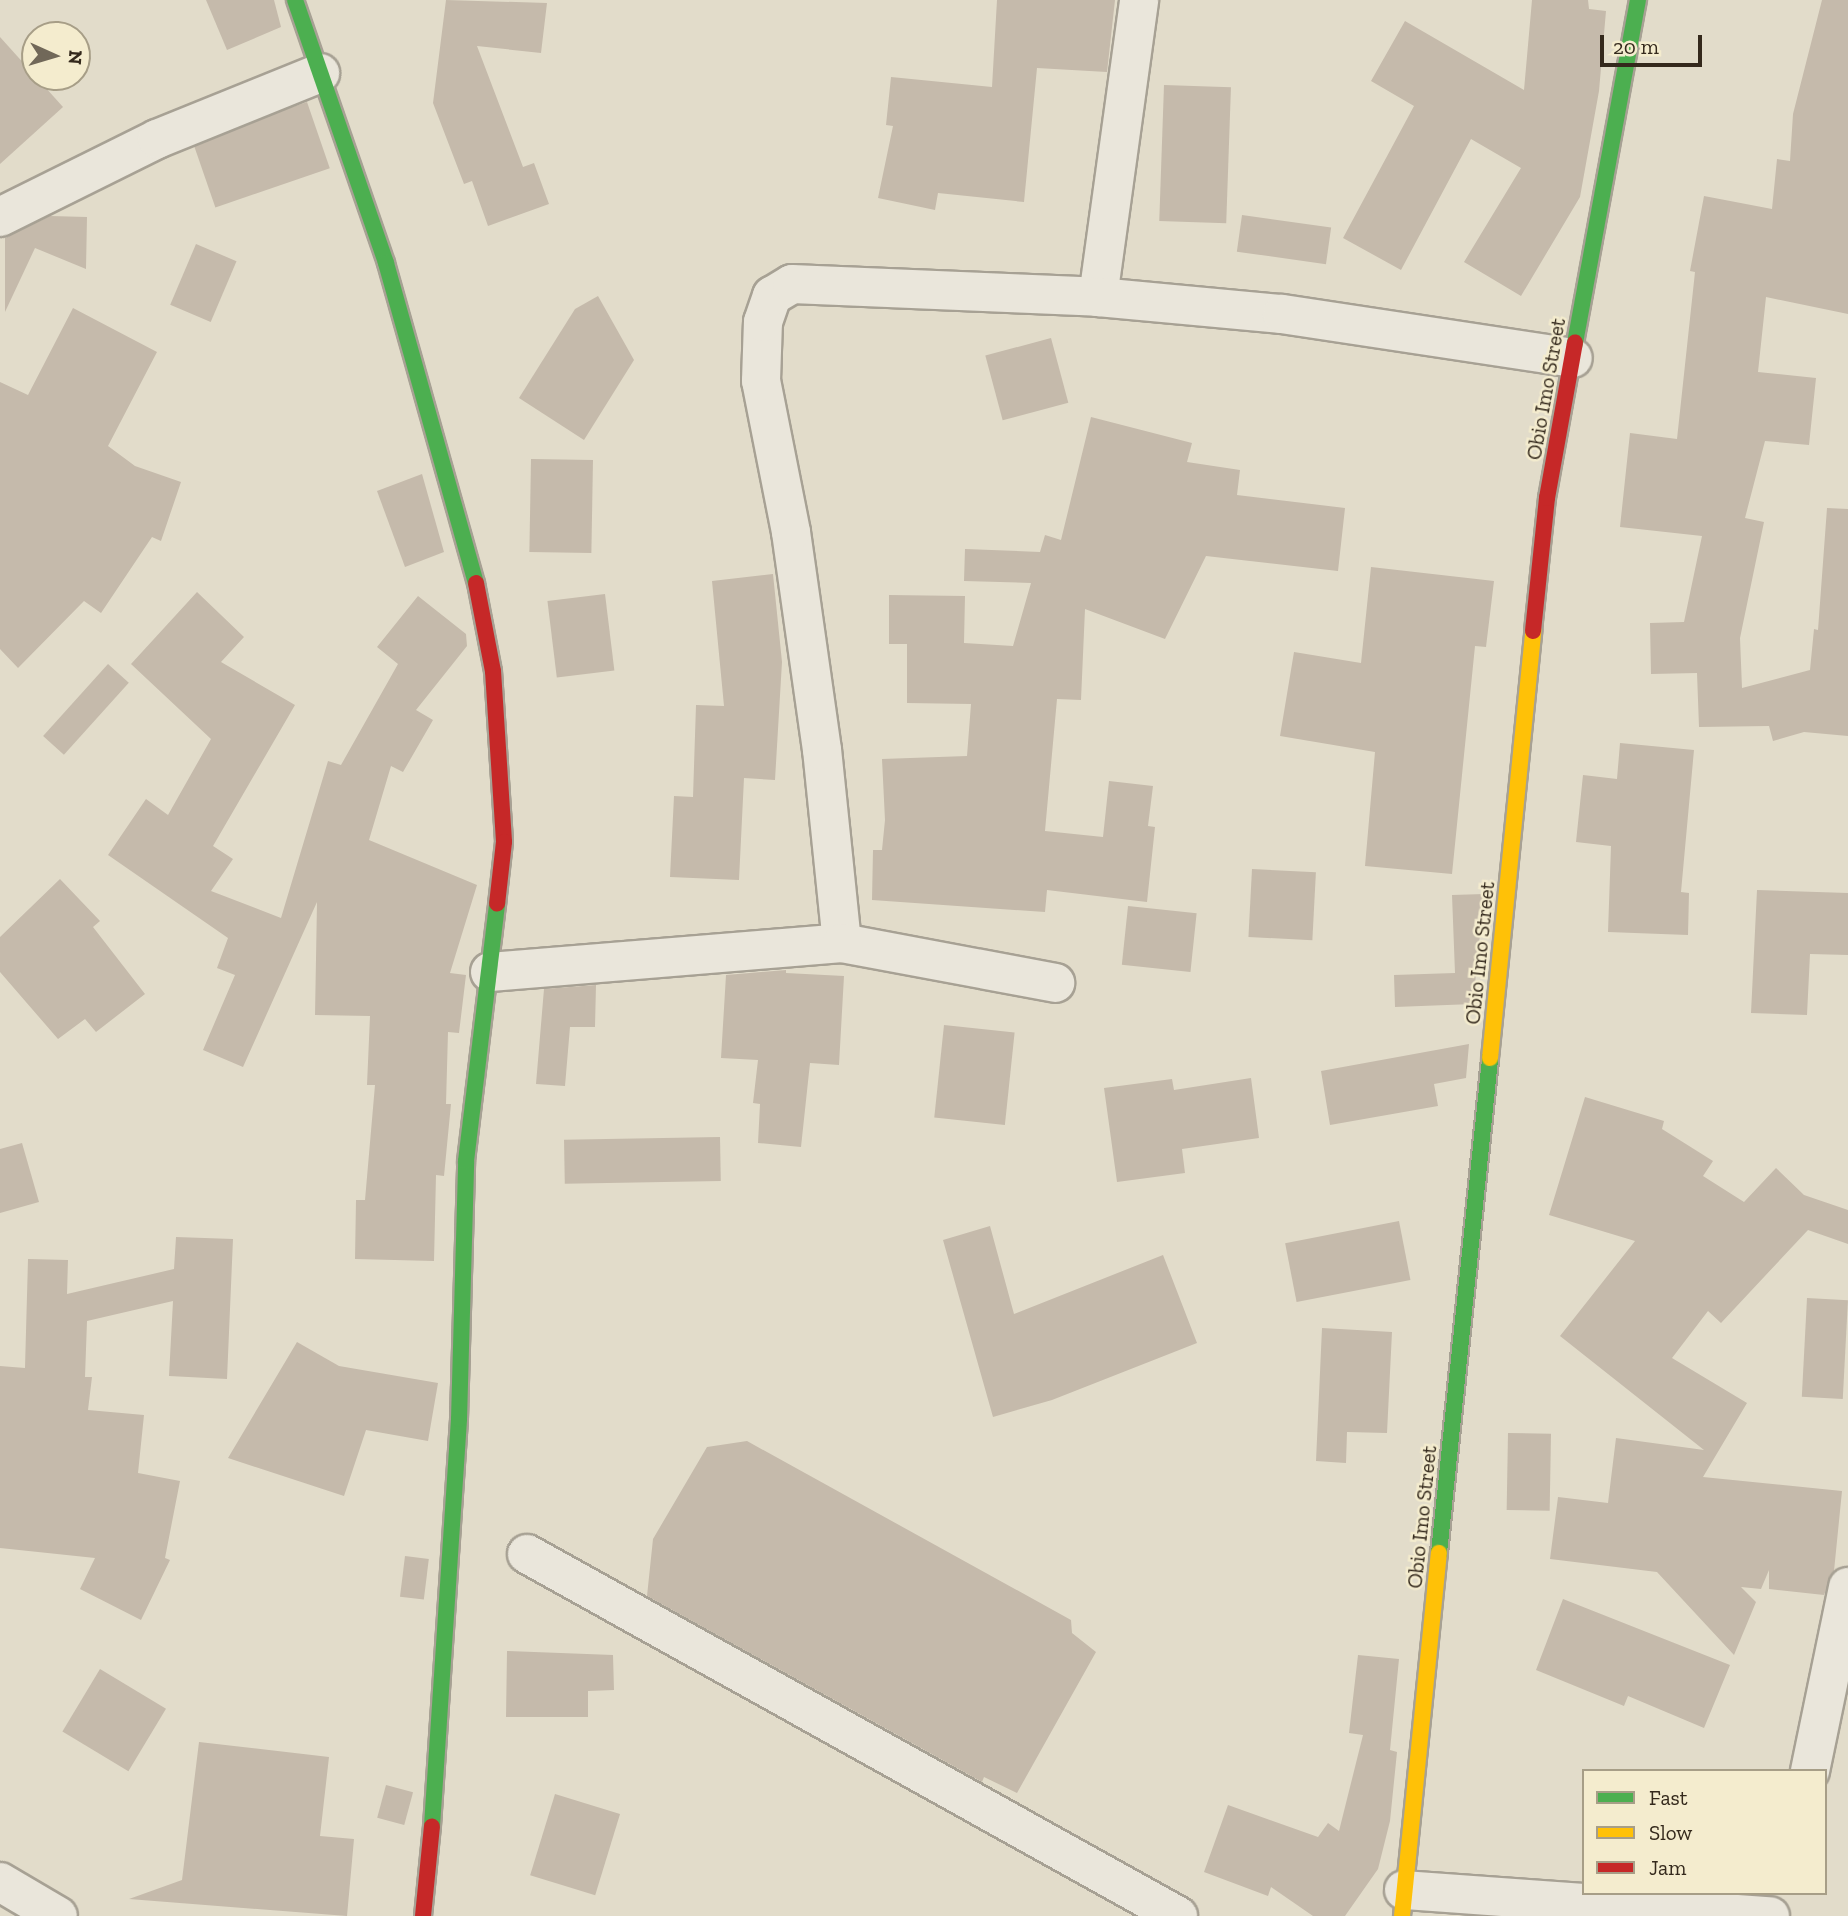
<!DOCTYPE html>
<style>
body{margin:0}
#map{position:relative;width:1848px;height:1916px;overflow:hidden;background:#e2dcca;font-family:"Zilla Slab",serif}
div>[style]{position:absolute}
.building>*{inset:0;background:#c5baab;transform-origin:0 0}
.roads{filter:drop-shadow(2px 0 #a7a194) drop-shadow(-2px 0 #a7a194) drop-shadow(0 2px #a7a194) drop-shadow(0 -2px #a7a194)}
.street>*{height:38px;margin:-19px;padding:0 19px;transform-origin:19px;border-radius:19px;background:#eae6db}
.fast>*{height:16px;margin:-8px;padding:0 8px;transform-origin:8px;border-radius:8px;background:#4caf50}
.slow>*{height:16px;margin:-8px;padding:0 8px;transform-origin:8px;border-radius:8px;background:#ffc107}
.jam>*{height:16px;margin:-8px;padding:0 8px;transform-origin:8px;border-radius:8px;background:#c62828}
span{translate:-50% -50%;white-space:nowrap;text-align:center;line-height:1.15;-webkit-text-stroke:5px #f4ecce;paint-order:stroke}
.street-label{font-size:21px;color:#34291c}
.legend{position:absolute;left:1582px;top:1769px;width:245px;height:126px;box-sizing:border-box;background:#f4ecce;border:2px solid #a79e87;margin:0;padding:9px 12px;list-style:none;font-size:21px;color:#34291c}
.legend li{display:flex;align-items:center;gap:14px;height:35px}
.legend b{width:35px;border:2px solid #a79e87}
.north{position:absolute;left:21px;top:21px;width:70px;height:70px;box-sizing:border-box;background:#f4ecce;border:2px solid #a79e87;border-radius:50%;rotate:94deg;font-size:19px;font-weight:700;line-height:28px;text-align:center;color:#34291c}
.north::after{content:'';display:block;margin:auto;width:24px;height:32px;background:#716859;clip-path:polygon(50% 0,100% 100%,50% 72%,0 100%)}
.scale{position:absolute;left:1600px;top:35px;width:102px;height:32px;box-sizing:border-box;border:4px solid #34291c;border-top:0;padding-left:9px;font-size:21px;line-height:24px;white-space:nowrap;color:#34291c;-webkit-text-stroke:5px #f4ecce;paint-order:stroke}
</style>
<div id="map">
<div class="building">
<div style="clip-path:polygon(206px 0,274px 0,281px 27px,227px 50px)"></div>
<div style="clip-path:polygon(446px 0,547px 3px,541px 53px,477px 46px,523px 167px,534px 163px,549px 204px,488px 226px,472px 181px,464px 184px,433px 103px)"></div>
<div style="clip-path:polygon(997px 0,1115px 0,1107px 72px,1037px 68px,1024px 202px,938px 193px,935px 210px,878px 198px,893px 126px,886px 125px,891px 77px,992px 87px)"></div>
<div style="clip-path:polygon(1532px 0,1588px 0,1589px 9px,1606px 11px,1599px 91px,1580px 197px,1521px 296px,1464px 262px,1521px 168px,1471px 139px,1401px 270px,1343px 238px,1414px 106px,1371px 81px,1405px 21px,1524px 90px)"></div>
<div style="clip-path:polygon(1822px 0,1848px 0,1848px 314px,1766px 297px,1758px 372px,1816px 378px,1809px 445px,1765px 441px,1745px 518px,1764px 522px,1740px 638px,1742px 688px,1810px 670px,1814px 629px,1818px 630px,1827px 508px,1848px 509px,1848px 736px,1804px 732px,1773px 741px,1769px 726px,1699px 727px,1697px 673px,1651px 674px,1650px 623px,1684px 622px,1702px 536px,1620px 527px,1630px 433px,1677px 439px,1695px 272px,1690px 271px,1704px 196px,1772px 209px,1777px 159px,1790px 161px,1793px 114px)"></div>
<div style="clip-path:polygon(0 37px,63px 107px,0 164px)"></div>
<div style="left:1164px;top:85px;width:67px;height:136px;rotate:2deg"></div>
<div style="left:307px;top:102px;width:70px;height:121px;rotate:71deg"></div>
<div style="left:1242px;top:215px;width:90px;height:37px;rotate:8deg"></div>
<div style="clip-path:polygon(50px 216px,87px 217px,86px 269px,35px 248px,5px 312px,5px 238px)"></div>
<div style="left:196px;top:244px;width:44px;height:66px;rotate:23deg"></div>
<div style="clip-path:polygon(598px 296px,634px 360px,584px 440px,519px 398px,575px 309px)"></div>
<div style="clip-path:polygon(73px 308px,157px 352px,108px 446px,135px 466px,181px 482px,161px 541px,152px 537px,101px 613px,84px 601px,18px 668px,0 649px,0 382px,28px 395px)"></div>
<div style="left:1051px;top:338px;width:67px;height:68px;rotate:75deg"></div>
<div style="clip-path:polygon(1091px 417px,1192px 443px,1187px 462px,1240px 470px,1237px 495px,1345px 508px,1338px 571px,1206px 556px,1165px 639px,1085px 609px,1081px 700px,1057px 699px,1045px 831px,1103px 837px,1109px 781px,1153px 786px,1148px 826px,1155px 827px,1147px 902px,1047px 890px,1045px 912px,872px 900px,873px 850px,882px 850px,885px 820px,882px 759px,967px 756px,971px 704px,907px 703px,907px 644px,889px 644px,889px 595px,965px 596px,964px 643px,1013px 646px,1031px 583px,964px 581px,965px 549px,1040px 552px,1045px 535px,1061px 540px)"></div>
<div style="left:531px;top:459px;width:62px;height:93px;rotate:1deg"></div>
<div style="clip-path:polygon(422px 474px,444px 552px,405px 567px,377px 491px)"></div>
<div style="clip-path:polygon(1371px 567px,1494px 581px,1486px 647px,1475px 646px,1452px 874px,1365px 866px,1375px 752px,1280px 736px,1294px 652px,1361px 663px)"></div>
<div style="clip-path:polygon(773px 574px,782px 662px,775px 780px,744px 778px,739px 880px,670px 877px,674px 796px,693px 797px,696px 705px,724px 706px,712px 581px)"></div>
<div style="clip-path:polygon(197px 592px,244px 637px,221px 662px,295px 705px,213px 846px,233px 859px,211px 891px,281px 918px,328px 761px,341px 765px,398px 664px,377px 647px,418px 596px,466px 634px,467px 646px,416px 710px,433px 720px,403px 772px,391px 766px,369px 840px,477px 885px,450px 973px,466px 975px,459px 1033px,448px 1032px,446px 1104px,451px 1104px,444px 1176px,436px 1175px,434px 1261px,355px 1259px,356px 1200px,365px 1200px,375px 1085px,367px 1085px,370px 1016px,315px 1015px,317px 902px,243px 1067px,203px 1050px,235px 975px,217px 968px,228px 938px,108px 855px,146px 799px,168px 815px,211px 739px,131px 664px)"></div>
<div style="left:605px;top:594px;width:77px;height:58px;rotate:83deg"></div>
<div style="left:108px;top:664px;width:28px;height:97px;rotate:42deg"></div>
<div style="clip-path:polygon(1620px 743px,1694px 750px,1681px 892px,1689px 893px,1688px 935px,1608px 932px,1611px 846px,1576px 842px,1583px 775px,1617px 779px)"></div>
<div style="left:1252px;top:869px;width:64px;height:68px;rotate:3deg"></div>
<div style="clip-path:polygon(60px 879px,100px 921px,93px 927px,145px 994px,96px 1032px,85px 1019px,58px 1039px,0 972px,0 937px)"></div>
<div style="clip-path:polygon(1757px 890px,1848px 893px,1848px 955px,1810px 954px,1807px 1015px,1751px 1013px)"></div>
<div style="clip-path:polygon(1484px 894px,1473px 1004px,1395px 1007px,1394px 975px,1455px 973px,1452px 895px)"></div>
<div style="left:1128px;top:906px;width:69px;height:59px;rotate:6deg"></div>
<div style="clip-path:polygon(786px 970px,786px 973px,844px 976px,839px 1065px,810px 1063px,801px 1147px,758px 1143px,760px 1104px,753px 1103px,758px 1060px,721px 1058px,726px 975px)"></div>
<div style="clip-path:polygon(596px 985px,595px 1027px,570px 1027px,565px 1086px,536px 1084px,544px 989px)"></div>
<div style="left:944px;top:1025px;width:71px;height:93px;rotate:6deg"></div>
<div style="clip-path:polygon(1469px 1044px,1466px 1078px,1434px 1084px,1438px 1106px,1330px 1125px,1321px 1071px)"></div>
<div style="clip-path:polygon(1251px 1078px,1259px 1138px,1182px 1149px,1185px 1173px,1117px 1182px,1104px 1088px,1172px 1079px,1174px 1090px)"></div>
<div style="clip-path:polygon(1585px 1097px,1664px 1121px,1662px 1129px,1713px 1161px,1703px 1176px,1744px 1202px,1776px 1168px,1804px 1195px,1848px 1210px,1848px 1244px,1808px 1230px,1721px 1323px,1708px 1311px,1672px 1358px,1747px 1403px,1703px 1477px,1842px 1491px,1834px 1571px,1824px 1595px,1769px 1589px,1769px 1570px,1761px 1589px,1741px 1587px,1756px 1602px,1734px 1655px,1657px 1572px,1550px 1559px,1558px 1497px,1608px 1503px,1616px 1438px,1704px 1450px,1560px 1336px,1635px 1241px,1549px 1215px)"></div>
<div style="left:720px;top:1137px;width:44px;height:156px;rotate:89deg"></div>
<div style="clip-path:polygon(22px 1143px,39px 1202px,0 1213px,0 1149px)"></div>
<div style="left:1399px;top:1221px;width:60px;height:116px;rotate:79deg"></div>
<div style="clip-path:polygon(990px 1226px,1014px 1314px,1163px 1255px,1197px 1343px,1052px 1400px,993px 1417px,943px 1240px)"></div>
<div style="clip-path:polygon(176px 1237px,233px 1239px,227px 1379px,169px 1376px,173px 1301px,87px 1321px,85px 1377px,92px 1377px,88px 1410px,144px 1415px,138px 1473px,180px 1481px,165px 1558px,170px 1560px,141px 1620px,80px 1589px,95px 1558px,0 1548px,0 1366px,25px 1368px,28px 1259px,68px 1260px,67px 1294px,174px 1269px)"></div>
<div style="left:1807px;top:1298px;width:41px;height:99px;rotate:3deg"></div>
<div style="clip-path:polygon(1322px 1328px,1392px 1332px,1387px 1433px,1347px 1432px,1346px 1463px,1316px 1461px)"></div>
<div style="clip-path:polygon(297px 1342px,339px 1366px,438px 1383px,428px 1441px,366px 1430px,344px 1496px,228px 1458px)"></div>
<div style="left:1508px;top:1433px;width:43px;height:77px;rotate:1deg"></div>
<div style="clip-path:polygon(747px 1441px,1071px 1620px,1072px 1633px,1096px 1652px,1017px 1793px,984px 1777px,982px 1782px,647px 1596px,653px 1539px,707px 1447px)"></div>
<div style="left:405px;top:1556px;width:24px;height:41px;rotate:7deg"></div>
<div style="clip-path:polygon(1563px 1599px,1730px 1665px,1704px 1728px,1628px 1696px,1624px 1706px,1536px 1670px)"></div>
<div style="clip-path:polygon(507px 1651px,613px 1655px,614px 1690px,588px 1691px,588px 1717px,506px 1717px)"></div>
<div style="clip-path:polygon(1358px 1655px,1399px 1659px,1390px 1750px,1397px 1752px,1390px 1821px,1378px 1869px,1345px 1916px,1313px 1916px,1271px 1887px,1268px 1896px,1204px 1872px,1228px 1805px,1318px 1837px,1328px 1823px,1339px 1831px,1363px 1735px,1349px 1733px)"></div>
<div style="left:100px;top:1669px;width:77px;height:73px;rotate:31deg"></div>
<div style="clip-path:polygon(199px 1742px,329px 1757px,320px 1836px,354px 1839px,347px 1916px,129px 1899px,182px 1880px)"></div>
<div style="left:386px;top:1785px;width:28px;height:34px;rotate:15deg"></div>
<div style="left:555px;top:1794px;width:68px;height:85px;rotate:17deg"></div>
</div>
<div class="roads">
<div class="street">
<div style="left:0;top:217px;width:175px;rotate:-26.4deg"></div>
<div style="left:157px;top:139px;width:176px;rotate:-22deg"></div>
<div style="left:1098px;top:297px;width:300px;rotate:-82.1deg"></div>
<div style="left:842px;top:943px;width:194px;rotate:-95.9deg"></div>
<div style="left:822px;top:750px;width:220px;rotate:-98.1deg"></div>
<div style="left:791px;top:532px;width:154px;rotate:-101.2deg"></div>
<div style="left:761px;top:381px;width:59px;rotate:-88.1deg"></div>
<div style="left:763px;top:322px;width:28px;rotate:-71deg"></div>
<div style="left:772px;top:296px;width:23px;rotate:-31deg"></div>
<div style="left:792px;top:284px;width:306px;rotate:2.4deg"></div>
<div style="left:1098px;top:297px;width:185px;rotate:5.3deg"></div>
<div style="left:1282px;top:314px;width:294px;rotate:8.6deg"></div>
<div style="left:490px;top:972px;width:353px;rotate:-4.7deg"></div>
<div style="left:842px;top:943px;width:217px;rotate:10.6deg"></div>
<div style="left:527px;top:1554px;width:745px;rotate:29.08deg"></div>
<div style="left:1810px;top:1771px;width:188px;rotate:-78.3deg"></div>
<div style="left:0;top:1882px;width:67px;rotate:30.4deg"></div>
<div style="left:1404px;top:1890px;width:367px;rotate:4.1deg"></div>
</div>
<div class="fast">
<div style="left:295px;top:0;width:278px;rotate:70.9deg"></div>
<div style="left:386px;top:263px;width:332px;rotate:74.3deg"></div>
<div style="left:1575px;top:343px;width:349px;rotate:-79.6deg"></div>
<div style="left:1439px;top:1553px;width:498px;rotate:-84.1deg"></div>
<div style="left:432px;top:1826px;width:408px;rotate:-86.2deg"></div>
<div style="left:459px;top:1419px;width:258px;rotate:-88.4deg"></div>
<div style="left:466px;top:1161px;width:259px;rotate:-83.1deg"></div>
</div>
<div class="slow">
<div style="left:1490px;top:1058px;width:429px;rotate:-84.2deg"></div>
<div style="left:1402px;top:1916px;width:365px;rotate:-84.2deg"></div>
</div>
<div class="jam">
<div style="left:476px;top:583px;width:90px;rotate:79.1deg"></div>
<div style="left:493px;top:671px;width:171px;rotate:86.3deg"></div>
<div style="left:504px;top:842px;width:62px;rotate:96.4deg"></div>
<div style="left:1533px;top:631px;width:134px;rotate:-84deg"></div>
<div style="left:1547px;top:498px;width:158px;rotate:-79.8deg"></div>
<div style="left:423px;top:1916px;width:90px;rotate:-84.3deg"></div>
</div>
</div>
<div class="street-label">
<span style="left:1546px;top:389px;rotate:-80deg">Obio Imo Street</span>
<span style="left:1480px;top:953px;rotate:-84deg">Obio Imo Street</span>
<span style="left:1422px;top:1517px;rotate:-84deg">Obio Imo Street</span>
</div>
<ul class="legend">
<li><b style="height:9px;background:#4caf50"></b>Fast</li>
<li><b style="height:9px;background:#ffc107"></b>Slow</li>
<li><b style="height:9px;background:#c62828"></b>Jam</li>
</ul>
<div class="north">N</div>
<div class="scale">20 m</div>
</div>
